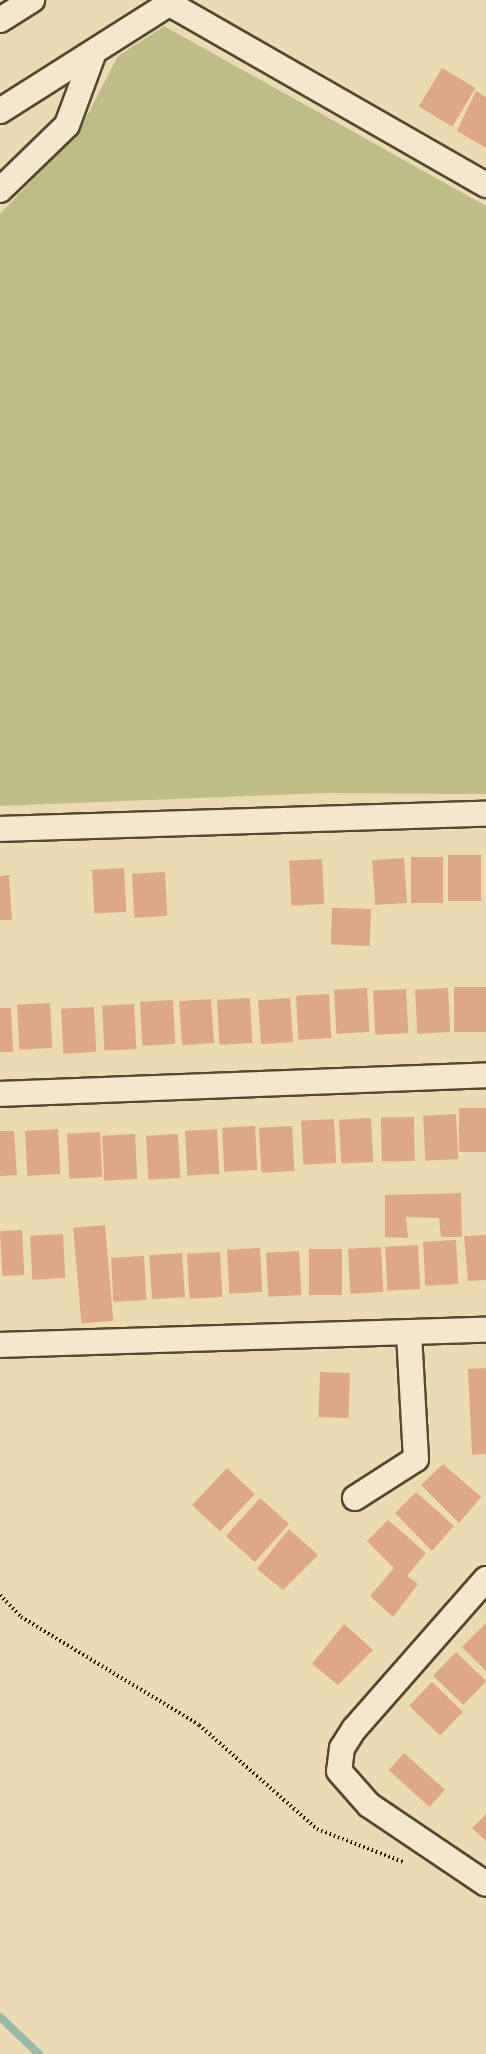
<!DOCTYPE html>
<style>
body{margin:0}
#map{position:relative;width:486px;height:2054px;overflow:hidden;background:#eadbb2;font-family:"Gentium Book Plus",serif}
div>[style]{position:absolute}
.green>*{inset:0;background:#bfbd87}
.stream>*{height:8px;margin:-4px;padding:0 4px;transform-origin:4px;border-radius:4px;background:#98bbab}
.building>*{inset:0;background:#dfa789;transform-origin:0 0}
.path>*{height:4px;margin-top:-2px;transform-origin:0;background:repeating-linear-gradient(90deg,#241604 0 1.5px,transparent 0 4.5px)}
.roads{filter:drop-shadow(2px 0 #564730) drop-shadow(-2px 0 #564730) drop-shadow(0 2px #564730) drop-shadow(0 -2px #564730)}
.street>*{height:24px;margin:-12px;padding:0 12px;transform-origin:12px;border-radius:12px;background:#f1e8cd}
span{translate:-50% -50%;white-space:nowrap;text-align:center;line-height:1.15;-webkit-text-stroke:4.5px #f1e8cd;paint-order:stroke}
</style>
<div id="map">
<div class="green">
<div style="clip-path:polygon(164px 26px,486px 206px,486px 794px,326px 793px,0 806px,0 214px,80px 129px,118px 56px)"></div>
</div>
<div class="stream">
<div style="left:0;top:2017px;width:54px;rotate:43.5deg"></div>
</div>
<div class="building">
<div style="left:442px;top:68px;width:39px;height:45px;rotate:31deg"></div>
<div style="clip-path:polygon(476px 91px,486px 97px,486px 148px,457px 131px)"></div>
<div style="left:448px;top:855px;width:33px;height:46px"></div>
<div style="left:411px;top:857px;width:32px;height:46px"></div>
<div style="left:404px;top:858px;width:45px;height:32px;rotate:86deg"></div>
<div style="left:322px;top:859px;width:45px;height:33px;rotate:87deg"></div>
<div style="left:124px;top:868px;width:44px;height:32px;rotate:87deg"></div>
<div style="left:165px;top:872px;width:44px;height:33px;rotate:87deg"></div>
<div style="clip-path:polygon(9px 875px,12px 920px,0 920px,0 876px)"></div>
<div style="left:371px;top:909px;width:37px;height:39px;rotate:92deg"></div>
<div style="left:486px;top:987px;width:45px;height:32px;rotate:90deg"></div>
<div style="left:367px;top:988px;width:44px;height:33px;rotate:87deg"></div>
<div style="left:448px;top:988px;width:44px;height:33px;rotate:87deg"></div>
<div style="left:406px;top:989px;width:44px;height:33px;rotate:87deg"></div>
<div style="left:329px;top:994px;width:44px;height:33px;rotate:87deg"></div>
<div style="left:250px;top:998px;width:45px;height:33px;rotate:87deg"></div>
<div style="left:290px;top:998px;width:44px;height:32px;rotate:86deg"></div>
<div style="left:211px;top:999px;width:44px;height:32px;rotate:86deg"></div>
<div style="left:173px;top:1000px;width:44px;height:33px;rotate:87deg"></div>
<div style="left:50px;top:1003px;width:45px;height:33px;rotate:87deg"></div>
<div style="left:134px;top:1004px;width:45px;height:32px;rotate:87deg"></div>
<div style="left:94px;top:1007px;width:45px;height:33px;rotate:87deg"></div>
<div style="clip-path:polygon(0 1008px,11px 1008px,13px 1052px,0 1052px)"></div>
<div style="left:486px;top:1108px;width:44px;height:27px;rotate:90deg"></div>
<div style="left:456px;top:1114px;width:45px;height:33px;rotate:87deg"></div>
<div style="left:414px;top:1117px;width:44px;height:33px;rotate:89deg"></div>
<div style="left:371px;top:1118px;width:44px;height:32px;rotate:87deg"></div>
<div style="left:334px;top:1119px;width:44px;height:33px;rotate:87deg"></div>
<div style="left:255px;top:1126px;width:44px;height:33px;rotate:87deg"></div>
<div style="left:292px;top:1126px;width:45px;height:33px;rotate:87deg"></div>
<div style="left:58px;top:1129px;width:45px;height:33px;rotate:87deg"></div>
<div style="left:217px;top:1129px;width:45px;height:32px;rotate:87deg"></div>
<div style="clip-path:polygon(0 1131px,14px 1131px,17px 1175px,0 1176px)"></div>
<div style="left:100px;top:1132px;width:45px;height:33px;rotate:87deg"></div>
<div style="left:135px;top:1134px;width:45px;height:33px;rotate:87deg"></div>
<div style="left:178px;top:1134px;width:44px;height:32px;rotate:87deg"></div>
<div style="clip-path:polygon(461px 1193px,462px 1237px,441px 1237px,439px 1218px,406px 1217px,408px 1238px,385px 1237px,385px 1195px)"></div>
<div style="left:105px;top:1225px;width:96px;height:32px;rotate:85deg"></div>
<div style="left:22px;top:1230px;width:45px;height:22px;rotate:87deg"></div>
<div style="left:63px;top:1234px;width:44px;height:33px;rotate:87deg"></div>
<div style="clip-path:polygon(486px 1235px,486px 1280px,468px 1281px,464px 1236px)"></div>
<div style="left:456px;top:1240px;width:44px;height:33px;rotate:87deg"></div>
<div style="left:418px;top:1245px;width:44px;height:33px;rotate:87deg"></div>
<div style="left:381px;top:1247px;width:45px;height:33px;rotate:87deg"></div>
<div style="left:260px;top:1248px;width:44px;height:33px;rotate:87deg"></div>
<div style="left:309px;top:1249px;width:33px;height:46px"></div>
<div style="left:299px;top:1251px;width:44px;height:33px;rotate:87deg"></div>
<div style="left:220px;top:1252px;width:45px;height:33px;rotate:87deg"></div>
<div style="left:182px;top:1253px;width:44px;height:33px;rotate:86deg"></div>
<div style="left:144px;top:1256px;width:44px;height:33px;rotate:87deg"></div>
<div style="clip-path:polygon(486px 1368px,486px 1454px,472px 1455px,468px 1369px)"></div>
<div style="left:320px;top:1372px;width:30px;height:45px;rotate:2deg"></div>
<div style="clip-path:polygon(443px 1464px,481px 1497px,459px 1523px,421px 1485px)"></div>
<div style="left:227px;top:1468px;width:38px;height:51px;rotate:43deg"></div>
<div style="clip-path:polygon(416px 1492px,454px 1526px,432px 1551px,395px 1513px)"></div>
<div style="left:260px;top:1498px;width:39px;height:51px;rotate:42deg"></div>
<div style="clip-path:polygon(388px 1520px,426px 1553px,407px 1576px,418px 1584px,393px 1617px,370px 1596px,394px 1568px,367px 1541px)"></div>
<div style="clip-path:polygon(289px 1529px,318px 1555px,283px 1590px,257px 1569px)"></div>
<div style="clip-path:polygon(486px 1623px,486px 1671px,462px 1647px)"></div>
<div style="clip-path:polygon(344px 1624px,373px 1650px,338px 1685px,312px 1664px)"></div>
<div style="left:456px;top:1652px;width:42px;height:33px;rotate:44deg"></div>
<div style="left:432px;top:1682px;width:43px;height:33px;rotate:44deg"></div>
<div style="left:404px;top:1753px;width:55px;height:23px;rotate:42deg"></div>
<div style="clip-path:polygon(486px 1814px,486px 1841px,472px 1828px)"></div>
</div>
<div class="path">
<div style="left:0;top:1595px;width:30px;rotate:46deg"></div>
<div style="left:21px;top:1617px;width:208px;rotate:31.2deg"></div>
<div style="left:199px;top:1725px;width:157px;rotate:41.4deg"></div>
<div style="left:317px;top:1829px;width:92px;rotate:21deg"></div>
</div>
<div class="roads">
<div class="street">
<div style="left:170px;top:4px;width:364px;rotate:29.8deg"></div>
<div style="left:0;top:20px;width:38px;rotate:-32deg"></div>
<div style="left:0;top:111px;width:207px;rotate:-32.4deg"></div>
<div style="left:0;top:190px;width:93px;rotate:-44.1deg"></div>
<div style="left:67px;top:125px;width:78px;rotate:-69.7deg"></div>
<div style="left:0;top:829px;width:486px;rotate:-1.8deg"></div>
<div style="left:0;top:1094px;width:486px;rotate:-2.2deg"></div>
<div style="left:0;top:1345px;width:486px;rotate:-1.8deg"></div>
<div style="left:355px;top:1498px;width:72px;rotate:-32.6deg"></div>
<div style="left:416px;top:1459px;width:127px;rotate:-93.2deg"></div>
<div style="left:486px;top:1579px;width:200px;rotate:131.3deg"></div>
<div style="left:354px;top:1729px;width:22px;rotate:122deg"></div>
<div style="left:342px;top:1748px;width:23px;rotate:97deg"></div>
<div style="left:339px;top:1771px;width:45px;rotate:48.6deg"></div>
<div style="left:369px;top:1805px;width:141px;rotate:34deg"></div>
</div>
</div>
</div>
